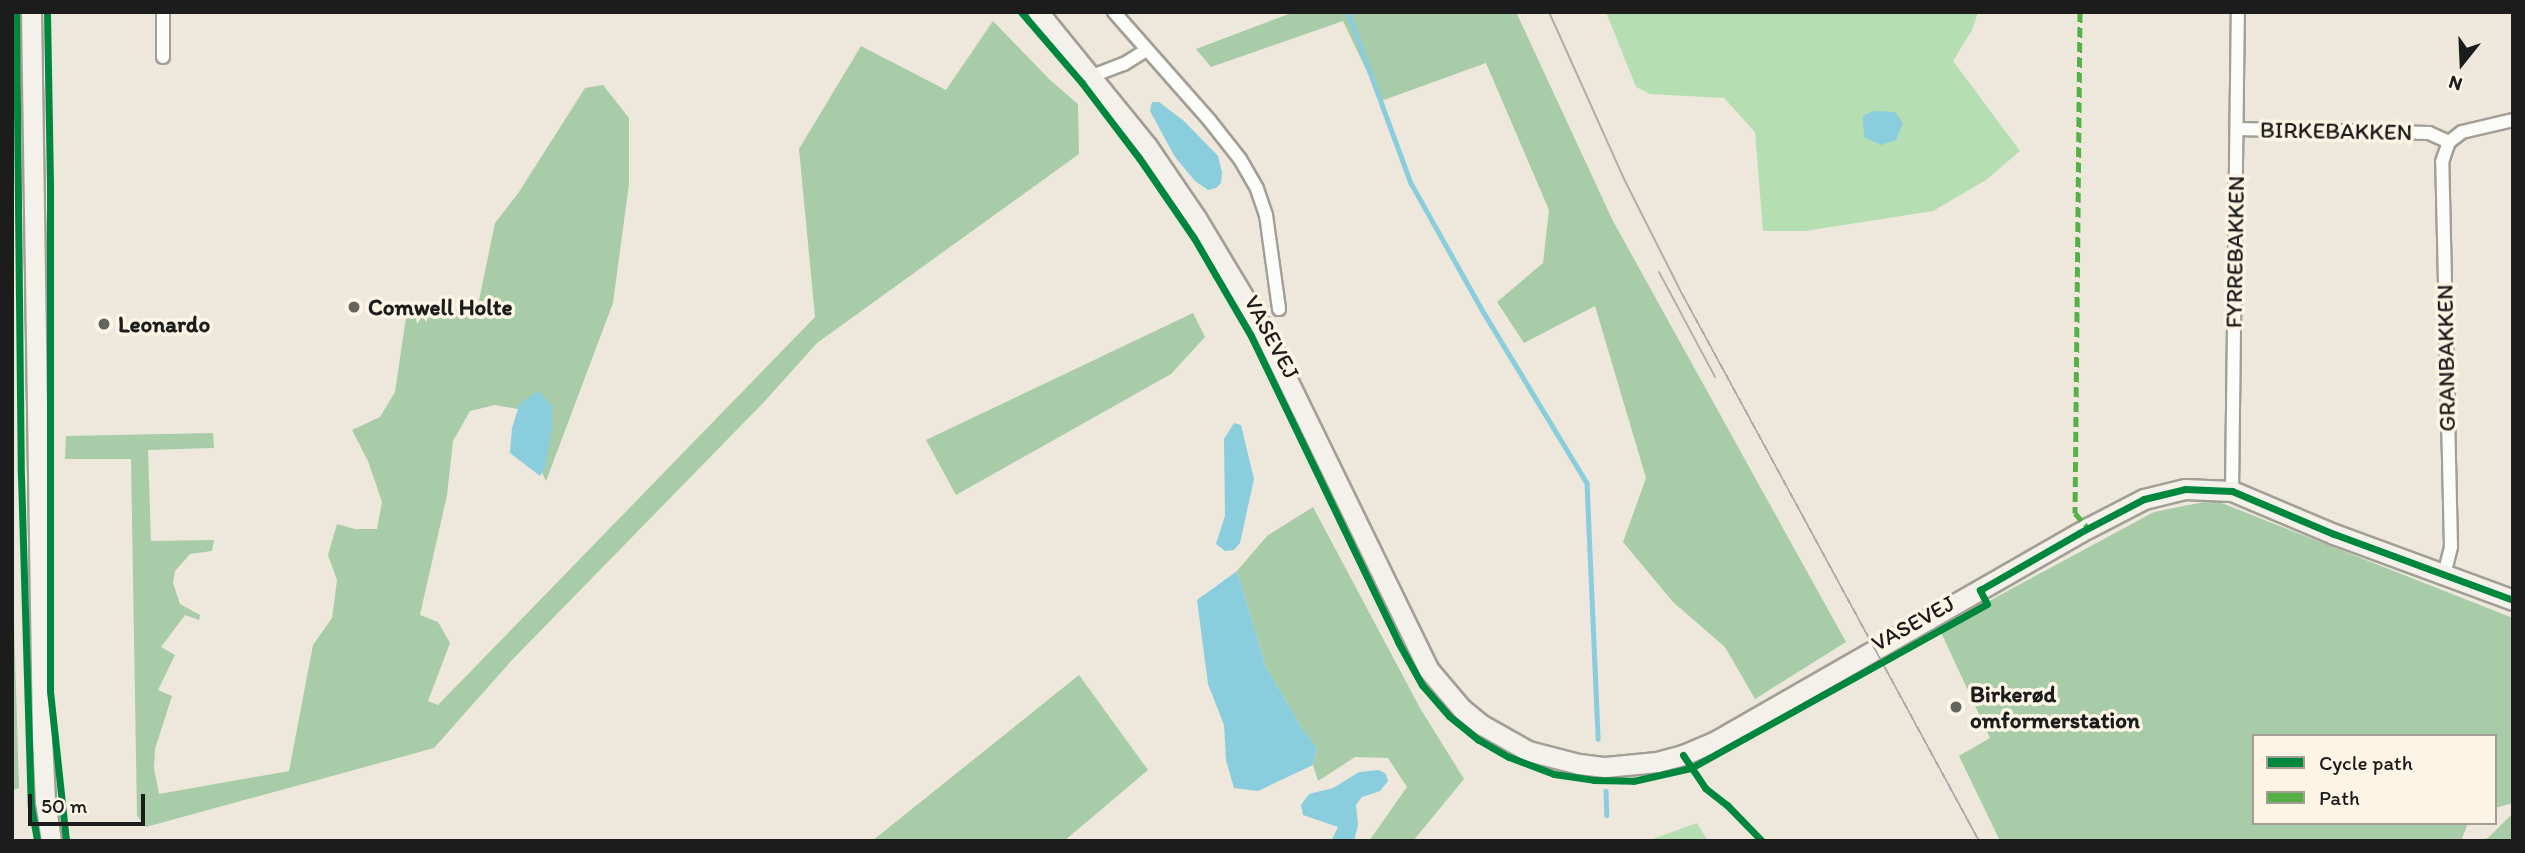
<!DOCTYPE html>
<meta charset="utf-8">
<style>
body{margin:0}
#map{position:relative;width:2525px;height:853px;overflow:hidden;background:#ede8db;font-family:Itim,sans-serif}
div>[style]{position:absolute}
.green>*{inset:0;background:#b5deb3}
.forest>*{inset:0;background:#a7cca7}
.water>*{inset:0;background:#8acedd}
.stream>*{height:4.5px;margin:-2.25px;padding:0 2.25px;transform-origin:2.25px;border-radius:2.25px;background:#8acedd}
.roads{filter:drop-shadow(2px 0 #a29f97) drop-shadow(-2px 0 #a29f97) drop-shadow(0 2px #a29f97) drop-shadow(0 -2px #a29f97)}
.street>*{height:12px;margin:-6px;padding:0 6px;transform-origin:6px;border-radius:6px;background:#fcfcfa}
.secondary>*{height:19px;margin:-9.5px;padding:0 9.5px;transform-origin:9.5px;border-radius:9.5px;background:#f4f1eb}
.tram>*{height:2px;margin:-1px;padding:0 1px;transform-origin:1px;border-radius:1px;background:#afaeac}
.quiet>*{height:5px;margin-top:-2.5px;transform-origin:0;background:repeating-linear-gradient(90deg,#55b145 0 10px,transparent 0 15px)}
.cycleway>*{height:7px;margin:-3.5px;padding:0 3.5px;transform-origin:3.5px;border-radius:3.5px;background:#00873e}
.dots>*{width:19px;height:19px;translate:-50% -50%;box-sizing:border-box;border:4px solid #fcf5e5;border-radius:50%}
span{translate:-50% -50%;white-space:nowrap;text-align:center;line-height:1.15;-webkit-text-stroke:7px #fcf5e5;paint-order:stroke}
.street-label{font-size:23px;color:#1c1c1c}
.poi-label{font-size:23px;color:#1c1c1c;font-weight:700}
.left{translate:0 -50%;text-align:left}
.frame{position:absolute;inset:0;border:14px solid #1c1c1c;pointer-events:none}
.legend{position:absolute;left:2252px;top:734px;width:245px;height:91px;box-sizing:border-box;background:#fcf5e5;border:2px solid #a29e95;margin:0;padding:9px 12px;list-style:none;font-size:21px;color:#1c1c1c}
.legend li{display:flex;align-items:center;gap:14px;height:35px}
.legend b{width:35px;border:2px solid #a29e95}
.north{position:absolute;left:2427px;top:28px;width:70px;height:70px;-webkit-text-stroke:5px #fcf5e5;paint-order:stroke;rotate:198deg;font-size:19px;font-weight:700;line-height:28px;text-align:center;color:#1c1c1c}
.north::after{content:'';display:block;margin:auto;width:24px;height:32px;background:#1c1c1c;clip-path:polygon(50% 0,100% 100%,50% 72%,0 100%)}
.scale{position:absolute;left:28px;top:794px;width:117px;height:32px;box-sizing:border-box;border:4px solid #1c1c1c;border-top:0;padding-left:9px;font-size:21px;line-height:24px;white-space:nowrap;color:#1c1c1c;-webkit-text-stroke:5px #fcf5e5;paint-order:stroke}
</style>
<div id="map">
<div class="green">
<div style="clip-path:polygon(1606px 12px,1978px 12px,1972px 30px,1953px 61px,2020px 151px,1986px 180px,1933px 211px,1805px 231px,1763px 231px,1755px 132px,1724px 98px,1650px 94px,1636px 87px)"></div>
<div style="clip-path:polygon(1697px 823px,1708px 841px,1647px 841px)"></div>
</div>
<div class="forest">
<div style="clip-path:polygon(1294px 12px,1516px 12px,1613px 221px,1846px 642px,1755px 699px,1725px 647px,1673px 602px,1623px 542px,1646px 478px,1595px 306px,1524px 343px,1497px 302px,1543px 263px,1549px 210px,1486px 63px,1381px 101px,1343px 21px,1211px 67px,1196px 49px)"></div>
<div style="clip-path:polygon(993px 21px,1050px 80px,1078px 104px,1079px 154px,817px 343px,764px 402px,511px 661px,434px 748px,146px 827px,137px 816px,131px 459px,65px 459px,66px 436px,213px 433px,214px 448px,148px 450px,151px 541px,214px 540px,212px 551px,190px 554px,175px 571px,173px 583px,180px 604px,200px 615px,199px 620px,185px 615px,161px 647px,175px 655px,158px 690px,172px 696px,155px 749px,154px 768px,159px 794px,289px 771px,313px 645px,332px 618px,337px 580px,328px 555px,337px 524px,355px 529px,377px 529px,382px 502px,368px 461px,352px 430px,380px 417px,395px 392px,406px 317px,429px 310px,477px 310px,495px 223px,519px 192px,585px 88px,603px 85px,629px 118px,629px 184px,613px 303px,546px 481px,538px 464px,539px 413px,495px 405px,470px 411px,453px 441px,447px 495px,420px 615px,438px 622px,450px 643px,428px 701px,438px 705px,815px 317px,799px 149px,861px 46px,946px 90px)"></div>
<div style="clip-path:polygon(1193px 313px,1205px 337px,1171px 374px,956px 495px,926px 440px)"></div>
<div style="clip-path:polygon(2214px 500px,2513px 618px,2513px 803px,2495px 808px,2495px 736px,2254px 736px,2254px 823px,2468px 823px,2461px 841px,2000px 841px,1959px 756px,1990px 738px,1939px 628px,2154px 512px)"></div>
<div style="clip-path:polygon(1313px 507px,1420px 708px,1464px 779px,1413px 841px,1369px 841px,1407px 787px,1388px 758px,1355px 757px,1318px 781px,1313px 765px,1317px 748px,1303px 730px,1266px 667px,1237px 571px,1267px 536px)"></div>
<div style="clip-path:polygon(12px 555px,19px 788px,12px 791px)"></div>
<div style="clip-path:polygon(1079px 675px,1148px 770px,1064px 841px,872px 841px)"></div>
<div style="clip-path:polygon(2513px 813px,2513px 841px,2474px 841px,2488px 838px)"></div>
</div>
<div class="water">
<div style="clip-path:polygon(1152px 102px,1159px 102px,1184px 121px,1218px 156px,1222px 172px,1221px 183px,1216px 188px,1208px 190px,1195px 181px,1175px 157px,1150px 111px)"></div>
<div style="clip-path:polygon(1873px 111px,1895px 112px,1903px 123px,1896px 140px,1881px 145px,1864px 137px,1863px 116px)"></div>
<div style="clip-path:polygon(539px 391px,552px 406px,552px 427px,545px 467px,540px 476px,510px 453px,512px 428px,520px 403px)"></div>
<div style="clip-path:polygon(1234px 423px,1241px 425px,1254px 479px,1240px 543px,1234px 550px,1225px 551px,1216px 544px,1225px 516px,1224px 439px)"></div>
<div style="clip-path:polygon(1237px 571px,1266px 667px,1303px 730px,1317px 748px,1313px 765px,1258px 791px,1234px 788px,1226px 760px,1224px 725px,1208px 684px,1197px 600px)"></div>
<div style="clip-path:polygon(1379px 770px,1386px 774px,1388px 781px,1380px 791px,1362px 797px,1356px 805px,1358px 825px,1354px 841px,1331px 841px,1338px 827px,1303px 815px,1301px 805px,1309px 794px,1333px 788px,1359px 772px)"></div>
</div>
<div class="stream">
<div style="left:1348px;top:12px;width:182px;rotate:69.8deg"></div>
<div style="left:1411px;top:183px;width:149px;rotate:60.7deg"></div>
<div style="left:1484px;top:313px;width:199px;rotate:58.8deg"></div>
<div style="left:1587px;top:483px;width:256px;rotate:87.5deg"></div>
<div style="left:1606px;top:791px;width:24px;rotate:88deg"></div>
</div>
<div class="roads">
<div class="street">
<div style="left:163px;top:12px;width:45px;rotate:90deg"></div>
<div style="left:1114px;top:12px;width:145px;rotate:48.6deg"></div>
<div style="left:1210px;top:121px;width:48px;rotate:51.7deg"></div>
<div style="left:1240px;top:159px;width:34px;rotate:60deg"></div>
<div style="left:1257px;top:189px;width:28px;rotate:71deg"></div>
<div style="left:1266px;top:215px;width:95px;rotate:82.1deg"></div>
<div style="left:1092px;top:76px;width:34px;rotate:-21deg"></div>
<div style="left:1124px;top:64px;width:26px;rotate:-32deg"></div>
<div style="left:2237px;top:129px;width:192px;rotate:1.2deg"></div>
<div style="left:2429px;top:133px;width:22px;rotate:24deg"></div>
<div style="left:2449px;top:142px;width:16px;rotate:-38deg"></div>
<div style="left:2462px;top:132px;width:52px;rotate:-13.2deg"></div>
<div style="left:2232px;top:491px;width:479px;rotate:-89.3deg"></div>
<div style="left:2444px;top:575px;width:29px;rotate:-76deg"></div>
<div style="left:2451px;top:547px;width:385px;rotate:-91.3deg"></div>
<div style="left:2442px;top:162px;width:21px;rotate:-71deg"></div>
</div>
<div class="secondary">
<div style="left:31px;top:12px;width:725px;rotate:89.13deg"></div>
<div style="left:42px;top:737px;width:64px;rotate:87.3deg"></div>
<div style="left:45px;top:801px;width:40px;rotate:81.5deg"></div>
<div style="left:1038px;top:12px;width:173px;rotate:50.9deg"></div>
<div style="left:1147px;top:146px;width:87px;rotate:55.8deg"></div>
<div style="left:1196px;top:218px;width:126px;rotate:59deg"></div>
<div style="left:1261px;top:326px;width:381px;rotate:64deg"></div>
<div style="left:1428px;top:669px;width:52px;rotate:49.6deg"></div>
<div style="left:1462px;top:709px;width:26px;rotate:39deg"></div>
<div style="left:1482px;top:725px;width:53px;rotate:29.5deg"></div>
<div style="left:1528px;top:751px;width:53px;rotate:14.3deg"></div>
<div style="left:1579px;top:764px;width:26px;rotate:7deg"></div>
<div style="left:1605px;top:767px;width:52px;rotate:-5.5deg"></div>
<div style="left:1657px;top:762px;width:27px;rotate:-15deg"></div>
<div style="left:1683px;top:755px;width:34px;rotate:-23deg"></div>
<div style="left:1714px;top:742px;width:431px;rotate:-29.8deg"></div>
<div style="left:2088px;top:528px;width:63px;rotate:-27.4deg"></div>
<div style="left:2144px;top:499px;width:42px;rotate:-13.7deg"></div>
<div style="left:2185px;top:489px;width:47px;rotate:2.4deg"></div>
<div style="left:2232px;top:491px;width:111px;rotate:22.9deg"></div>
<div style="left:2334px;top:534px;width:191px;rotate:20.2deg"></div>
</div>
</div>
<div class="tram">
<div style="left:1549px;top:12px;width:183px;rotate:65.8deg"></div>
<div style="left:1624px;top:179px;width:124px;rotate:63.2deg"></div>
<div style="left:1680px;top:290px;width:627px;rotate:61.51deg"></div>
<div style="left:1659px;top:272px;width:119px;rotate:61.9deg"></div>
</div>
<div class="quiet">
<div style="left:2080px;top:12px;width:501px;rotate:90.57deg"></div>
<div style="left:2075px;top:513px;width:20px;rotate:49deg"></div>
</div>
<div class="cycleway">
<div style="left:16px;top:12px;width:464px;rotate:89.4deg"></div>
<div style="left:21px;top:476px;width:330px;rotate:88.3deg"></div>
<div style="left:31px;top:806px;width:36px;rotate:80deg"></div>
<div style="left:47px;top:12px;width:174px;rotate:89deg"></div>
<div style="left:50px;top:186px;width:505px;rotate:90deg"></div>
<div style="left:50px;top:691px;width:151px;rotate:83.9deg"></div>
<div style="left:1021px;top:12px;width:94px;rotate:49.3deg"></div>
<div style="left:1082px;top:83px;width:94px;rotate:52.8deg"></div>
<div style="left:1139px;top:158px;width:97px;rotate:55.5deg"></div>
<div style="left:1194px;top:238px;width:113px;rotate:59.8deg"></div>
<div style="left:1251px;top:336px;width:339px;rotate:64.3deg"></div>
<div style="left:1398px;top:642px;width:49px;rotate:60.8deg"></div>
<div style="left:1422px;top:685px;width:41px;rotate:48.9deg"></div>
<div style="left:1449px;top:716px;width:38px;rotate:39deg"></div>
<div style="left:1479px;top:740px;width:34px;rotate:30deg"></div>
<div style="left:1509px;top:757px;width:48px;rotate:20.7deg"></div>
<div style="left:1554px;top:774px;width:40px;rotate:8.5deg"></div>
<div style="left:1594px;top:780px;width:39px;rotate:1deg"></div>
<div style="left:1633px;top:781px;width:59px;rotate:-12.6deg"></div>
<div style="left:1691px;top:768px;width:338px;rotate:-29deg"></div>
<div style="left:1987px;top:604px;width:16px;rotate:-117deg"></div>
<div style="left:1980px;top:590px;width:114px;rotate:-29.9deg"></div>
<div style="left:2079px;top:533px;width:73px;rotate:-27.6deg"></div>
<div style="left:2144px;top:499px;width:42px;rotate:-13.7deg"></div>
<div style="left:2185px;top:489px;width:47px;rotate:2.4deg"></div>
<div style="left:2232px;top:491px;width:111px;rotate:22.9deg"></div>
<div style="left:2334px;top:534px;width:191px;rotate:20.2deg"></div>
<div style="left:1683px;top:755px;width:40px;rotate:56deg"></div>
<div style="left:1705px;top:788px;width:28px;rotate:38deg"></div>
<div style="left:1727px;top:805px;width:50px;rotate:45.8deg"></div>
</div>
<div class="dots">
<div style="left:354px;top:307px;background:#65635f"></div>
<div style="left:104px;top:324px;background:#65635f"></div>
<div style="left:1956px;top:707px;background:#65635f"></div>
</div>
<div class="street-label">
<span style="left:2336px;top:131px;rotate:1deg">BIRKEBAKKEN</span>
<span style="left:2235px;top:252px;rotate:-89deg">FYRREBAKKEN</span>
<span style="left:1272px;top:337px;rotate:62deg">VASEVEJ</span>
<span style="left:2446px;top:358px;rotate:-91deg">GRANBAKKEN</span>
<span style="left:1913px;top:623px;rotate:-29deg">VASEVEJ</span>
</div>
<div class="poi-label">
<span class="left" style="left:368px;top:307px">Comwell Holte</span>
<span class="left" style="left:118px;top:324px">Leonardo</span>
<span class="left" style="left:1970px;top:707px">Birkerød<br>omformerstation</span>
</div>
<div class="frame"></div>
<ul class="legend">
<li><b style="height:9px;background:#00873e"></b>Cycle path</li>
<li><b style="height:9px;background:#55b145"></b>Path</li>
</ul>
<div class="north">N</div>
<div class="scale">50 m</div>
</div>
